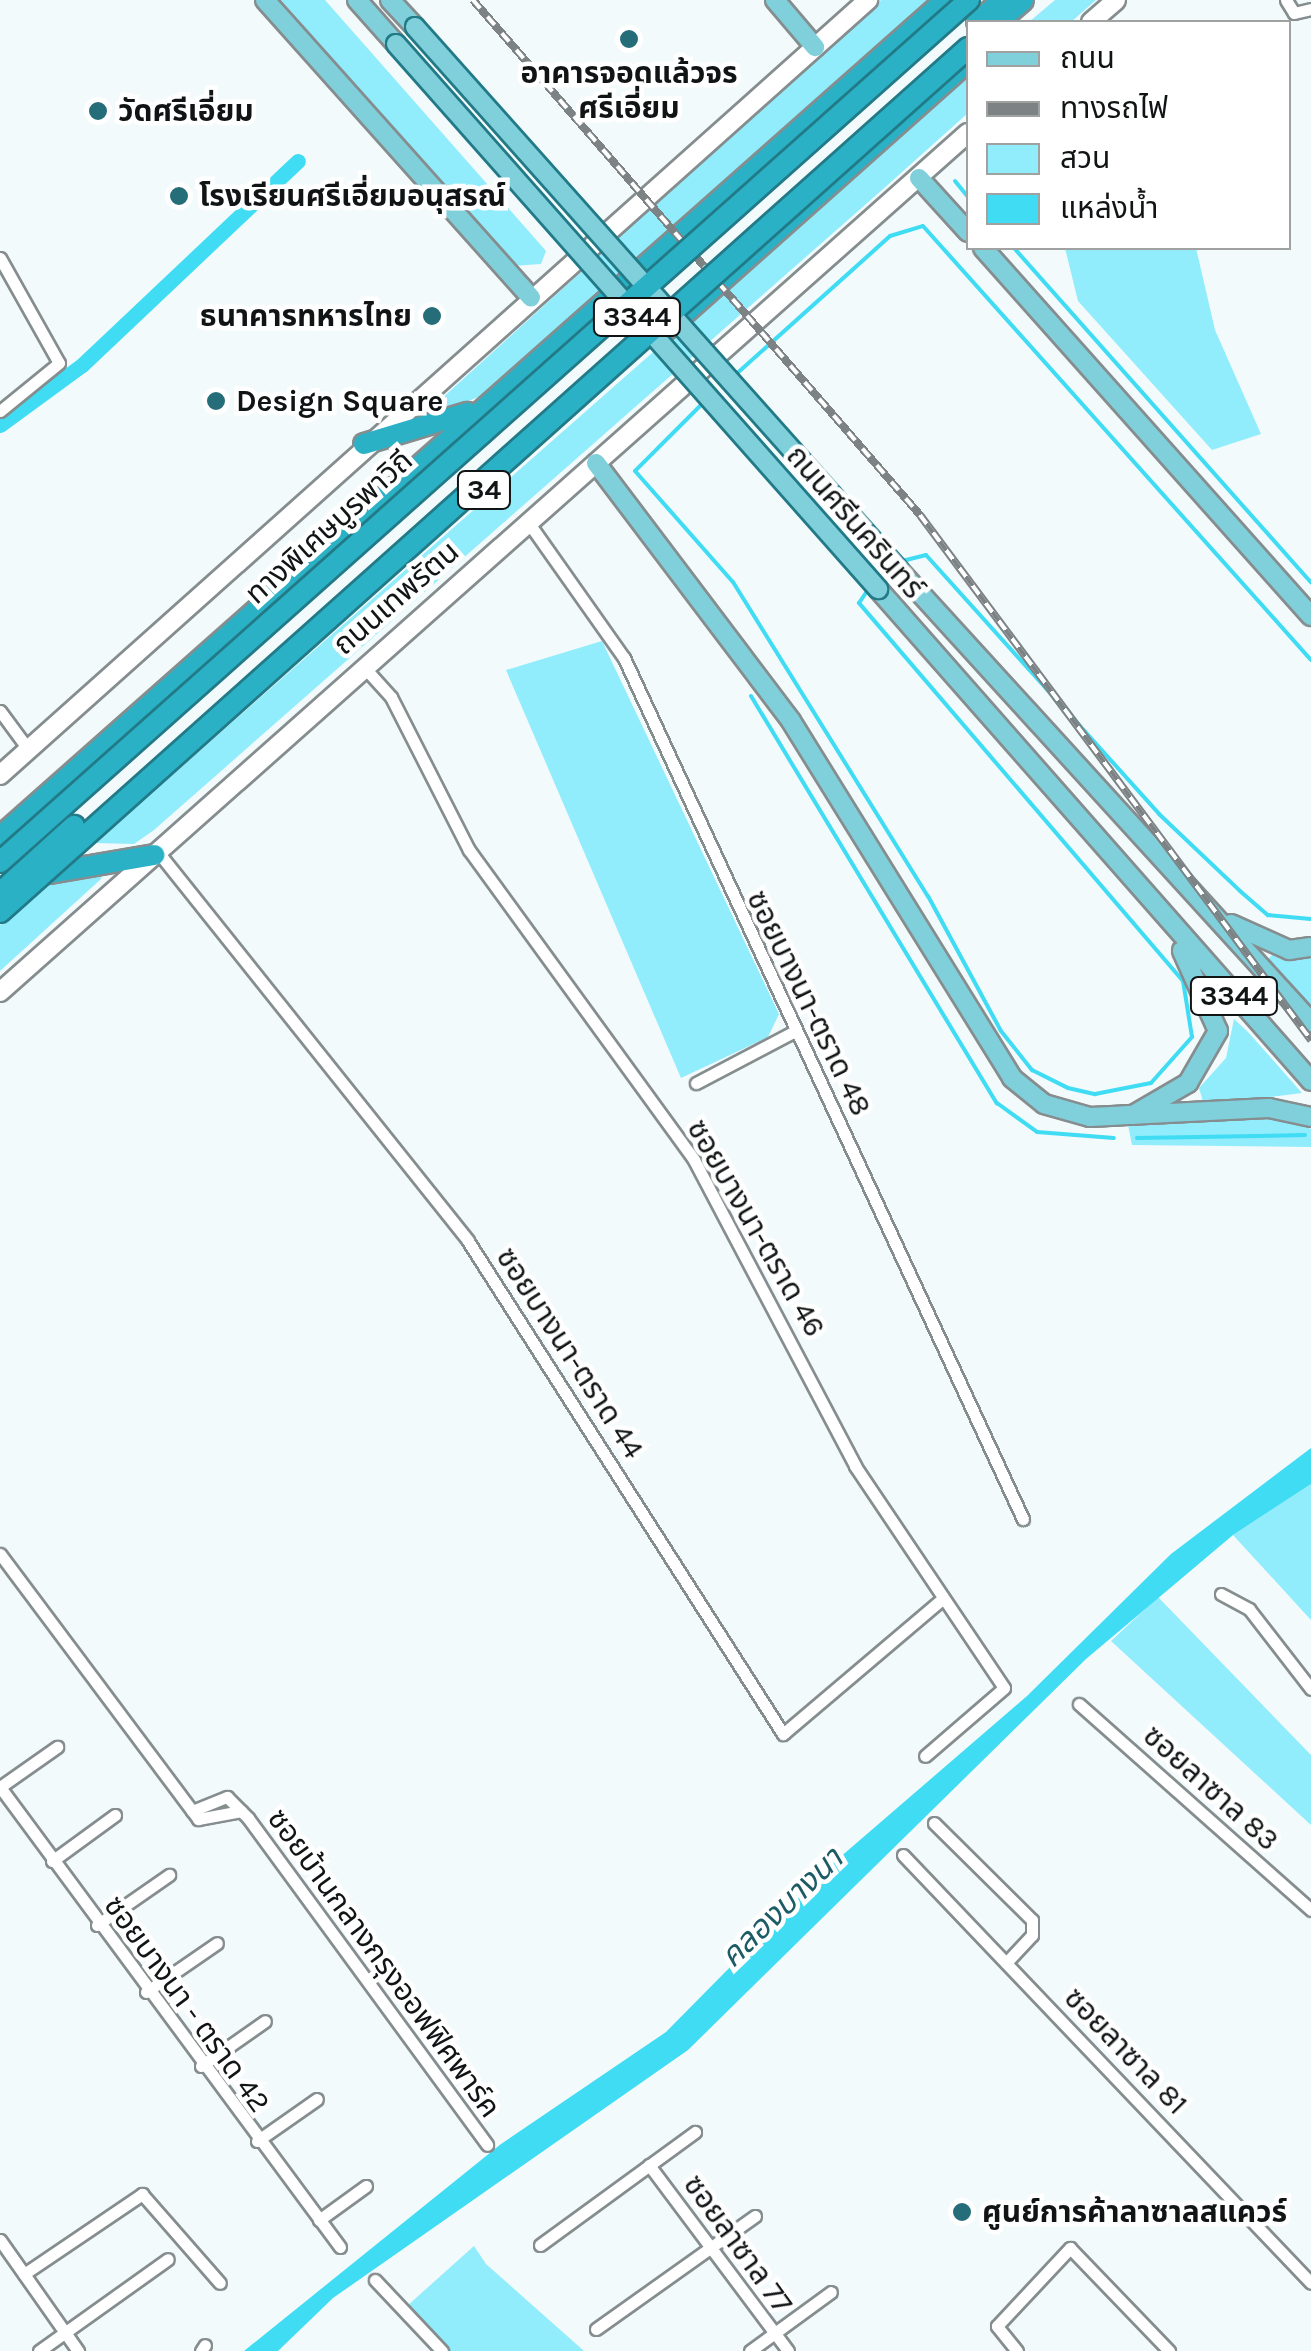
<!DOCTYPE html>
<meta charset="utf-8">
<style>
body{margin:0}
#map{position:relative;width:1311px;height:2351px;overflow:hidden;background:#f2fafc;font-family:Karla,"Noto Sans Thai",sans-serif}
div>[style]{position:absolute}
.green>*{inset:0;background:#91ecfc}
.water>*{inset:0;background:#3fdcf3}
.stream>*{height:4px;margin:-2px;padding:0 2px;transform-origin:2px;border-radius:2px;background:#3fdcf3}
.canal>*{height:15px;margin:-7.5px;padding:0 7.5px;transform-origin:7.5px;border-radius:7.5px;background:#3fdcf3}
.roads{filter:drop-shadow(2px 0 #868d8f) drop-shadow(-2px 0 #868d8f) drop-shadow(0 2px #868d8f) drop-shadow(0 -2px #868d8f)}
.street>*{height:11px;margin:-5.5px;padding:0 5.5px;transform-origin:5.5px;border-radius:5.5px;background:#fff}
.secondary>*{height:18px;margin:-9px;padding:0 9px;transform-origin:9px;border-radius:9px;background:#fff}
.primary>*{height:18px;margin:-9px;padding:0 9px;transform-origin:9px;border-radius:9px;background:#80d0dc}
.highway>*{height:20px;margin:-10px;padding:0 10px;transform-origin:10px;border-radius:10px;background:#2bb1c5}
.rail>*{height:8px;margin-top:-4px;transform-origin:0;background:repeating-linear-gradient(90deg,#fff 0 11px,#7d8384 0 22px);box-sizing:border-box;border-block:2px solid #7d8384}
.bridges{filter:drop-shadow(2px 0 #227a87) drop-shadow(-2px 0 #227a87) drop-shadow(0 2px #227a87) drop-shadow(0 -2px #227a87)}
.primary-bridge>*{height:18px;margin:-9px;padding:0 9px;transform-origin:9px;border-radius:9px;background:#80d0dc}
.highway-bridge>*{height:20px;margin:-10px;padding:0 10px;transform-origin:10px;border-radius:10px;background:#2bb1c5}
.dots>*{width:28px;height:28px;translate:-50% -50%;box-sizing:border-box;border:5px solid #fff;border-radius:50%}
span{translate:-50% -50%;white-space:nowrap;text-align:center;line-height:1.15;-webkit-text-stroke:9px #fff;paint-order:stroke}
.shield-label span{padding:2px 8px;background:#fff;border:2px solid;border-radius:8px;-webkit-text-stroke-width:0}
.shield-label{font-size:28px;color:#111415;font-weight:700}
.poi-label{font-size:30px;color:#111415;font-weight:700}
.left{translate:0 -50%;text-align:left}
.right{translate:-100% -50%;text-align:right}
.street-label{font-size:30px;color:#111415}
.water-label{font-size:32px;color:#1d5b65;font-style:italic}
.legend{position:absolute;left:966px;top:20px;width:325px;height:230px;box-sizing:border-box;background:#fff;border:2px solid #a0a1a1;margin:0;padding:12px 18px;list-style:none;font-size:30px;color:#111415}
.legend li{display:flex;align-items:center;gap:20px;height:50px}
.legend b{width:50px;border:2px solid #a0a1a1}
</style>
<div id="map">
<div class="green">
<div style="clip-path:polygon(281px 0,325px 0,546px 251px,541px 264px,512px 266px)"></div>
<div style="clip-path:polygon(881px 0,937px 0,484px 395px,418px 420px)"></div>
<div style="clip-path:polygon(1055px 0,1096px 0,1071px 22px,1029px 22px)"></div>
<div style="clip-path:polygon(968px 75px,968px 113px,882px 190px,154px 830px,134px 844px,95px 843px)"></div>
<div style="clip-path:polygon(1065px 248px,1196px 248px,1215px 330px,1261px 434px,1212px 450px,1078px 301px)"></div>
<div style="clip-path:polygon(602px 641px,779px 1014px,768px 1037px,681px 1078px,506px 670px)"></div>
<div style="clip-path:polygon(102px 873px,101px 879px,0 971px,0 925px,59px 876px)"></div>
<div style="clip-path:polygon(1272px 955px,1311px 957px,1311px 1011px,1267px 960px)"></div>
<div style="clip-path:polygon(1234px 1019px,1248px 1032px,1302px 1093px,1204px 1105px,1199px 1088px,1226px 1058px)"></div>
<div style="clip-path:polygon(1288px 1118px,1311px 1129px,1311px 1147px,1132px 1145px,1128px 1125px)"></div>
<div style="clip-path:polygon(1311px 1484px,1311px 1620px,1233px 1535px)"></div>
<div style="clip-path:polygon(1158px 1597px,1311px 1755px,1311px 1825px,1111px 1641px)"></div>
<div style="clip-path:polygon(474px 2246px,486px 2264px,584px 2351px,449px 2351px,407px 2306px)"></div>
</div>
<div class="water">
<div style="clip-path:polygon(1311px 1448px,1311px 1484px,1233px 1535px,1086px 1659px,688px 2050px,333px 2298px,278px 2351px,244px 2351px,501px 2144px,666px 2032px,831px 1865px,1027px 1696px,1171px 1554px)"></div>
</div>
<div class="stream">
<div style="left:955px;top:181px;width:21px;rotate:51deg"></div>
<div style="left:1014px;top:248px;width:447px;rotate:48.4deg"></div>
<div style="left:733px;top:377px;width:211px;rotate:-41.9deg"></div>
<div style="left:890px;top:236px;width:34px;rotate:-17deg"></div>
<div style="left:923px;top:226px;width:582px;rotate:48.2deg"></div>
<div style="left:703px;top:403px;width:96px;rotate:135deg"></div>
<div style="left:635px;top:471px;width:148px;rotate:48.6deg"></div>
<div style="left:733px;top:582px;width:370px;rotate:58.2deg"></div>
<div style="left:928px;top:896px;width:153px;rotate:61.6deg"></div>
<div style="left:1001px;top:1031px;width:50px;rotate:51.5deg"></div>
<div style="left:1032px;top:1070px;width:40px;rotate:26.6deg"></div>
<div style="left:1068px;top:1088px;width:28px;rotate:13deg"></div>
<div style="left:1095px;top:1094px;width:57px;rotate:-11.1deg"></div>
<div style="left:1151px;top:1083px;width:62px;rotate:-48.3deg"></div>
<div style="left:1192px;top:1037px;width:57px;rotate:-99.1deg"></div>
<div style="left:1183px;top:981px;width:498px;rotate:-130.6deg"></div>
<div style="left:859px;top:603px;width:18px;rotate:-56deg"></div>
<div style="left:898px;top:562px;width:29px;rotate:-14deg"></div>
<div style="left:926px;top:555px;width:348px;rotate:48deg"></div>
<div style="left:1159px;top:814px;width:112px;rotate:43.5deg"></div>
<div style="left:1240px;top:891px;width:37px;rotate:41deg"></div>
<div style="left:1268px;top:915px;width:43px;rotate:5.3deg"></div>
<div style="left:751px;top:696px;width:476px;rotate:58.9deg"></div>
<div style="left:997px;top:1103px;width:49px;rotate:35.9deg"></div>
<div style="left:1037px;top:1132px;width:77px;rotate:4.5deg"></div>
<div style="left:1137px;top:1138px;width:168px;rotate:-1deg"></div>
</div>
<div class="canal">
<div style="left:0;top:425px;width:102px;rotate:-36.2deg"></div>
<div style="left:82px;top:365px;width:297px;rotate:-43.4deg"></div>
</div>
<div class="roads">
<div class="street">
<div style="left:1286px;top:0;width:15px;rotate:58deg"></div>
<div style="left:1294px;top:13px;width:17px;rotate:-13deg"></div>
<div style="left:0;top:258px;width:120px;rotate:60.7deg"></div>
<div style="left:59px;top:363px;width:76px;rotate:140.9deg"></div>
<div style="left:528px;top:522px;width:166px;rotate:54.8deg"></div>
<div style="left:624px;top:658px;width:949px;rotate:65.14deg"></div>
<div style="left:363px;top:666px;width:42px;rotate:47.9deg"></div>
<div style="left:391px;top:697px;width:172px;rotate:63deg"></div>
<div style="left:469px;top:850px;width:383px;rotate:54deg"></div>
<div style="left:694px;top:1160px;width:346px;rotate:62.2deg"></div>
<div style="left:855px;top:1466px;width:267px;rotate:56.1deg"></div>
<div style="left:1004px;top:1688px;width:104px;rotate:139.3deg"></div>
<div style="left:0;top:711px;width:47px;rotate:53.6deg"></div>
<div style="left:158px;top:852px;width:497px;rotate:51.4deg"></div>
<div style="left:468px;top:1241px;width:585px;rotate:57.42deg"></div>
<div style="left:783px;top:1734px;width:209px;rotate:-40.3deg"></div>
<div style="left:696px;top:1083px;width:112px;rotate:-27.7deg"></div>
<div style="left:0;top:1554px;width:331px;rotate:53.2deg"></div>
<div style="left:198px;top:1819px;width:44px;rotate:-10.5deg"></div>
<div style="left:1221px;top:1594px;width:32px;rotate:28deg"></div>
<div style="left:1249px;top:1609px;width:101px;rotate:52.2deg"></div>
<div style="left:1079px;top:1704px;width:310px;rotate:41.6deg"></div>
<div style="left:0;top:1787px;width:572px;rotate:53.53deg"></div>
<div style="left:0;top:1787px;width:70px;rotate:-35.1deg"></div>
<div style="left:192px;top:1811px;width:38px;rotate:-22deg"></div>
<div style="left:227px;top:1797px;width:30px;rotate:45deg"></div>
<div style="left:248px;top:1818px;width:405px;rotate:53.8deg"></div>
<div style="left:934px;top:1823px;width:138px;rotate:44.7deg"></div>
<div style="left:1032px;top:1920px;width:15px;rotate:90deg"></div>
<div style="left:1032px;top:1935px;width:38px;rotate:133deg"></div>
<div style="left:903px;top:1855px;width:591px;rotate:46.37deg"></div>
<div style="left:52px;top:1861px;width:78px;rotate:-36.1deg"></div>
<div style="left:97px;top:1925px;width:88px;rotate:-34.8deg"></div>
<div style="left:146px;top:1992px;width:86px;rotate:-34.6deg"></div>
<div style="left:201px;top:2066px;width:78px;rotate:-35.1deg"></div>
<div style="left:257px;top:2141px;width:73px;rotate:-35deg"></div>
<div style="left:649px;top:2165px;width:232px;rotate:53.2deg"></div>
<div style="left:319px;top:2220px;width:58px;rotate:-35.9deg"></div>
<div style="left:0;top:2240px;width:136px;rotate:54.9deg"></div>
<div style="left:540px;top:2245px;width:192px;rotate:-36.1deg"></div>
<div style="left:24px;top:2274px;width:143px;rotate:-34.1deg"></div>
<div style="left:142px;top:2194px;width:118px;rotate:48.8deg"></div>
<div style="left:375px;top:2280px;width:98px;rotate:46.7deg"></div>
<div style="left:596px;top:2329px;width:195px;rotate:-35.4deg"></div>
<div style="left:39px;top:2351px;width:158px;rotate:-35.5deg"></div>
<div style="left:201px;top:2351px;width:7px;rotate:-56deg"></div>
<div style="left:750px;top:2351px;width:100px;rotate:-36.1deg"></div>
<div style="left:1017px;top:2351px;width:32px;rotate:-129deg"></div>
<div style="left:997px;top:2326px;width:107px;rotate:-46.9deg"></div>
<div style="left:1070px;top:2248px;width:143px;rotate:46.1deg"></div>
</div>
<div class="secondary">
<div style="left:1091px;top:22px;width:33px;rotate:-41deg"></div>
<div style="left:0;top:775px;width:1164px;rotate:-41.76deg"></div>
<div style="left:0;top:992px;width:1294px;rotate:-41.59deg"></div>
</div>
<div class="primary">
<div style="left:265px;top:0;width:399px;rotate:48.2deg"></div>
<div style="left:357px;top:0;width:59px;rotate:48.4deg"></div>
<div style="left:390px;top:0;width:37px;rotate:47deg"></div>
<div style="left:775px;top:0;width:62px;rotate:49.6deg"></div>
<div style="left:919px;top:178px;width:73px;rotate:47.8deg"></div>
<div style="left:983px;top:248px;width:493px;rotate:48.3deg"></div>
<div style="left:596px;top:463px;width:323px;rotate:52.9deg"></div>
<div style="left:791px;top:721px;width:420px;rotate:58.2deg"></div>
<div style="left:1012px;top:1078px;width:41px;rotate:39.1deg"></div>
<div style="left:1044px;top:1104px;width:48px;rotate:15.8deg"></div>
<div style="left:1090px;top:1117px;width:179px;rotate:-2.9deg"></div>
<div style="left:1269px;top:1108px;width:43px;rotate:12.1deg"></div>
<div style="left:899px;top:570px;width:612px;rotate:47.65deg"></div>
<div style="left:878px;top:589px;width:655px;rotate:48.65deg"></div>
<div style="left:1231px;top:924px;width:64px;rotate:24.1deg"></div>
<div style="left:1289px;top:950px;width:22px;rotate:-8deg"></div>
<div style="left:1133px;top:1115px;width:64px;rotate:-30.2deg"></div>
<div style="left:1188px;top:1083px;width:60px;rotate:-60deg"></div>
<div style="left:1218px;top:1031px;width:88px;rotate:-114.2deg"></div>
</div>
<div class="highway">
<div style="left:977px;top:22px;width:34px;rotate:-40deg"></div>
<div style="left:998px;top:22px;width:33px;rotate:-41deg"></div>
<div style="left:667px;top:329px;width:403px;rotate:-41.7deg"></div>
<div style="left:364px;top:444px;width:108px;rotate:-16.8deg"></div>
<div style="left:0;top:837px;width:1263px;rotate:-41.5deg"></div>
<div style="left:50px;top:873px;width:106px;rotate:-9.8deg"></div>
</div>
</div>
<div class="rail">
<div style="left:473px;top:0;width:682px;rotate:49.04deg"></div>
<div style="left:920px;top:515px;width:655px;rotate:53.32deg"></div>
</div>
<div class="bridges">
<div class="primary-bridge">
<div style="left:415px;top:27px;width:727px;rotate:48.29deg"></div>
<div style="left:396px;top:44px;width:728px;rotate:48.51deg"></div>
</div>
<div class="highway-bridge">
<div style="left:0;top:862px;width:1297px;rotate:-41.66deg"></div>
<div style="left:0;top:893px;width:100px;rotate:-42.2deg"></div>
<div style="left:0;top:912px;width:1298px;rotate:-41.75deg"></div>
</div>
</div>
<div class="dots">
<div style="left:629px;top:39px;background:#256d79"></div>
<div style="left:98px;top:111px;background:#256d79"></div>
<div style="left:179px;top:196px;background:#256d79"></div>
<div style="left:432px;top:316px;background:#256d79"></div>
<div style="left:216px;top:401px;background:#256d79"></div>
<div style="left:962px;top:2212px;background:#256d79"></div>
</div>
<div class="shield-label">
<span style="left:637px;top:317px">3344</span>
<span style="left:484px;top:490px">34</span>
<span style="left:1234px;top:996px">3344</span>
</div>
<div class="poi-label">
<span style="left:629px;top:90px">อาคารจอดแล้วจร<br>ศรีเอี่ยม</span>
<span class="left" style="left:118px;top:111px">วัดศรีเอี่ยม</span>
<span class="left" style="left:199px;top:196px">โรงเรียนศรีเอี่ยมอนุสรณ์</span>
<span class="right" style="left:412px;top:316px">ธนาคารทหารไทย</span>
<span class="left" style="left:236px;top:401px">Design Square</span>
<span class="left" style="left:982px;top:2212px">ศูนย์การค้าลาซาลสแควร์</span>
</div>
<div class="street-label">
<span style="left:855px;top:522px;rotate:49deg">ถนนศรีนครินทร์</span>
<span style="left:329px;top:527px;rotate:-42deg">ทางพิเศษบูรพาวิถี</span>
<span style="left:396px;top:598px;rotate:-41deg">ถนนเทพรัตน</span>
<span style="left:809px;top:1003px;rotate:64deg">ซอยบางนา-ตราด 48</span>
<span style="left:756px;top:1228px;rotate:60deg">ซอยบางนา-ตราด 46</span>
<span style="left:570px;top:1353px;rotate:57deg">ซอยบางนา-ตราด 44</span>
<span style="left:1211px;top:1788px;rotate:42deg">ซอยลาซาล 83</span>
<span style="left:384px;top:1963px;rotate:54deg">ซอยบ้านกลางกรุงออฟฟิศพาร์ค</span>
<span style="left:187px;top:2004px;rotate:54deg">ซอยบางนา - ตราด 42</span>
<span style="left:1126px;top:2051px;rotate:46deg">ซอยลาซาล 81</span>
<span style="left:738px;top:2244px;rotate:54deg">ซอยลาซาล 77</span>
</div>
<div class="water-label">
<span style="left:782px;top:1908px;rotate:-44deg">คลองบางนา</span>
</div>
<ul class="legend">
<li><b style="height:12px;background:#80d0dc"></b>ถนน</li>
<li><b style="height:12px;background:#7d8384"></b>ทางรถไฟ</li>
<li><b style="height:28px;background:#91ecfc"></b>สวน</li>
<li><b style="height:28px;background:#3fdcf3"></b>แหล่งน้ำ</li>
</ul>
</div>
